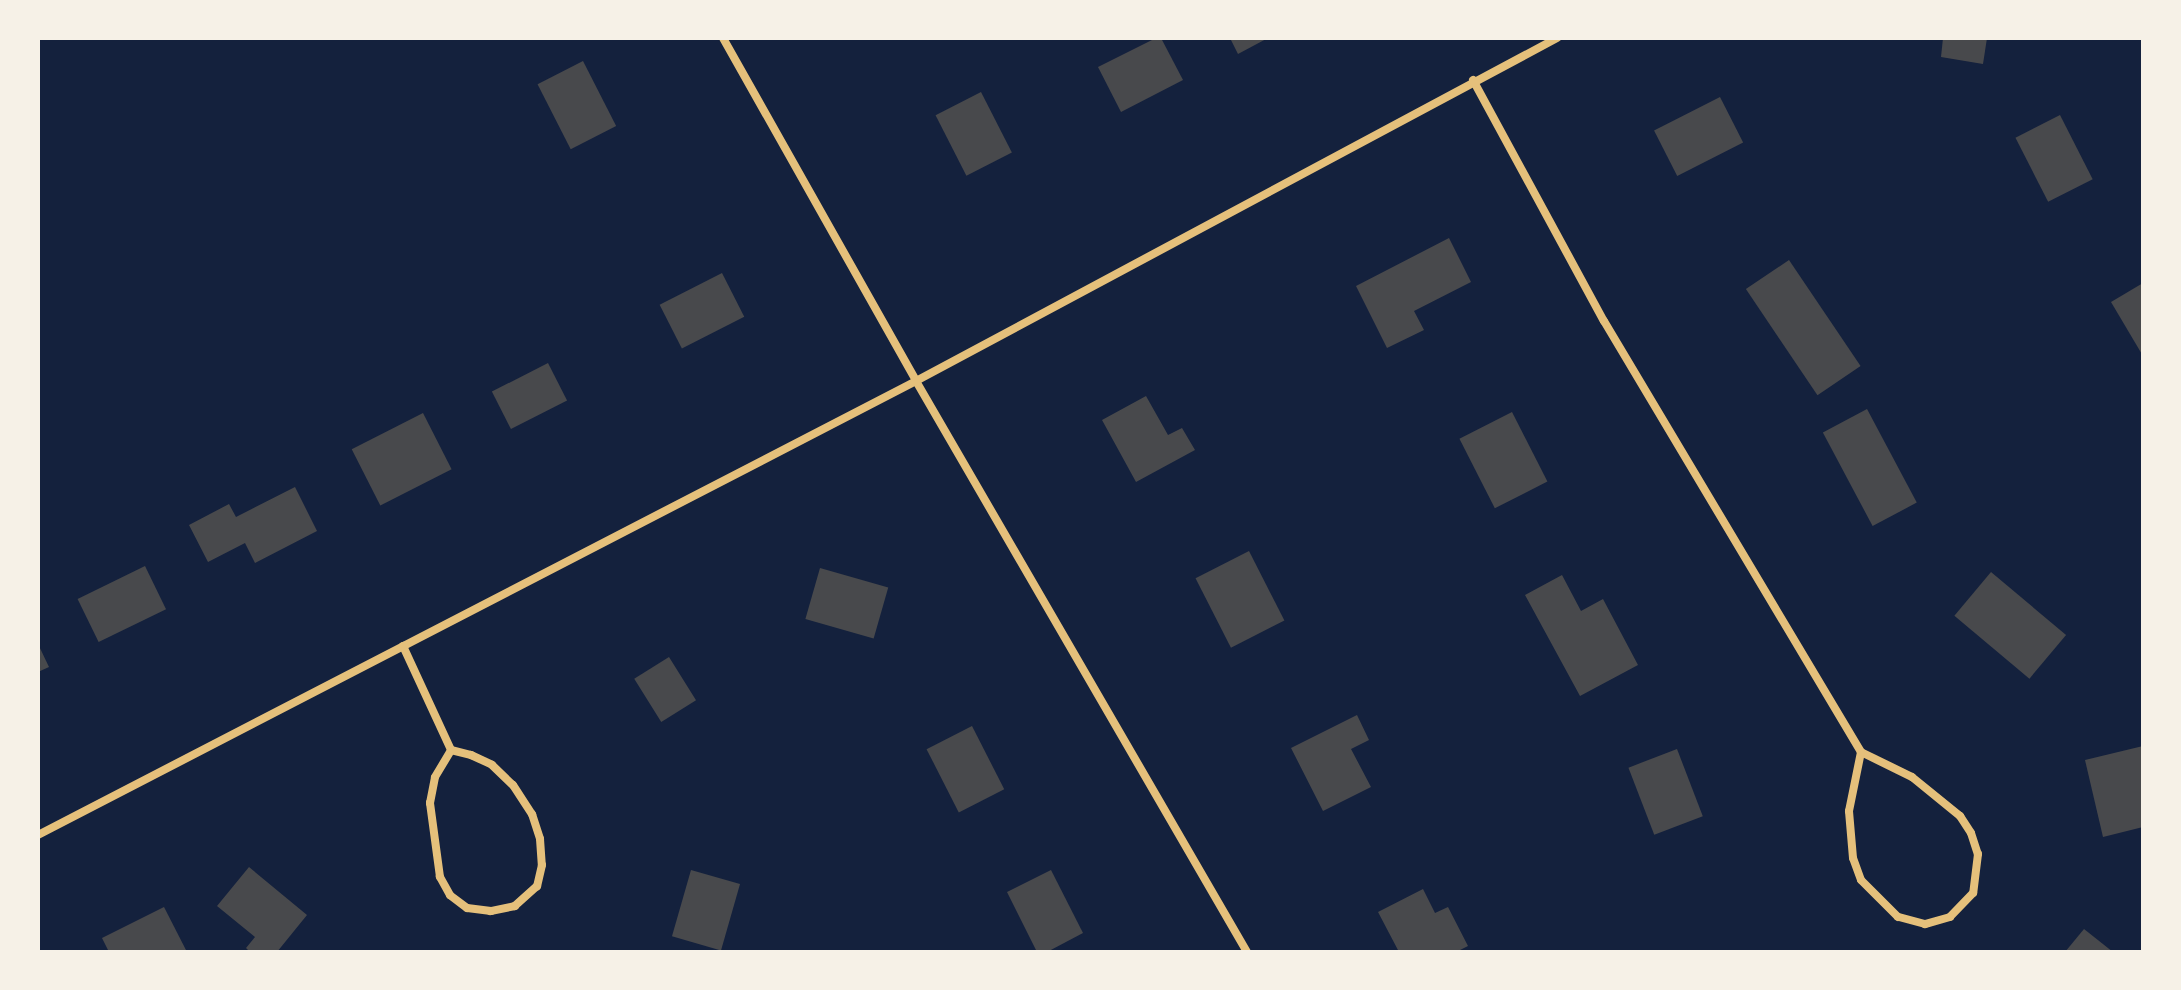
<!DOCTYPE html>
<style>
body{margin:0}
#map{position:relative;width:2181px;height:990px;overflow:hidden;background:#14213d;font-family:Rubik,sans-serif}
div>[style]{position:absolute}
.building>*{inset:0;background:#48494c;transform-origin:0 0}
.minor>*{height:8px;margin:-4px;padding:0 4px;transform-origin:4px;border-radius:4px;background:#e5c07b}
span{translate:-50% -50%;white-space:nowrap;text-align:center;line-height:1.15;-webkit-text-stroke:8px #f6f1e7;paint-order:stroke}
.frame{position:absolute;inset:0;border:40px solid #f6f1e7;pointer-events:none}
</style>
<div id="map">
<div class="building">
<div style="clip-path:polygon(1156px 38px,1161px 38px,1183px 80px,1121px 112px,1098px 67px)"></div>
<div style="clip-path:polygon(1230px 38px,1268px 38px,1238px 54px)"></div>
<div style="clip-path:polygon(1943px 38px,1987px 38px,1983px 64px,1941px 57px)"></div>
<div style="left:583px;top:61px;width:73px;height:51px;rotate:63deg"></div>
<div style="left:981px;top:92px;width:68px;height:51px;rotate:63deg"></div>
<div style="left:1720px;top:97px;width:51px;height:74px;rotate:63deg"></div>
<div style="left:2060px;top:115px;width:72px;height:50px;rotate:63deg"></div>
<div style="clip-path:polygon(1449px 238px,1471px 282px,1414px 311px,1424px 330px,1387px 348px,1356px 286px)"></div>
<div style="left:1789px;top:260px;width:128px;height:52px;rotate:56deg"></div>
<div style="left:722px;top:273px;width:49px;height:70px;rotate:63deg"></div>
<div style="clip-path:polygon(2143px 283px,2143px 356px,2111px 302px)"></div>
<div style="left:548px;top:363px;width:42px;height:63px;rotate:63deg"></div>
<div style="clip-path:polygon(1146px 396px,1168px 435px,1182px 428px,1195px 450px,1136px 482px,1102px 420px)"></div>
<div style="left:1867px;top:409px;width:106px;height:50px;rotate:62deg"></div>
<div style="left:1512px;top:412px;width:78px;height:59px;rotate:63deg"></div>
<div style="left:423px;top:413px;width:63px;height:80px;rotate:63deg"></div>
<div style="clip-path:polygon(295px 487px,317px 531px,255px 563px,245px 543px,208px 562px,189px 525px,229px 504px,236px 517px)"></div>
<div style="left:1249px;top:551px;width:78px;height:60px;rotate:63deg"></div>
<div style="left:145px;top:566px;width:48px;height:75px;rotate:64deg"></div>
<div style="left:820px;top:568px;width:71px;height:53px;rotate:16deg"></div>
<div style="left:1991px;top:572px;width:98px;height:57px;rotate:40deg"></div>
<div style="clip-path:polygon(1562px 575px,1581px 611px,1603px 599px,1638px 665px,1580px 696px,1525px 595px)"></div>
<div style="clip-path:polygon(38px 644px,49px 667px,38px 672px)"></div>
<div style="left:669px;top:657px;width:51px;height:41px;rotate:58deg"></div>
<div style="clip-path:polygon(1357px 715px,1369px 740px,1351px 749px,1371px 787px,1323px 811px,1291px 748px)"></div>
<div style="left:972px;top:726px;width:71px;height:51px;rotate:63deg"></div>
<div style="clip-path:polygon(2143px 746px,2143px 827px,2103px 837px,2085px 760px)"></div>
<div style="left:1677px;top:749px;width:72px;height:52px;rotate:69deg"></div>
<div style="clip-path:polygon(249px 867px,307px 915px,277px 952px,250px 952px,246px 948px,255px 937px,217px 906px)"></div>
<div style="left:691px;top:870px;width:51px;height:69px;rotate:16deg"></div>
<div style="clip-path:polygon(1051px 870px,1083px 933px,1047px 952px,1037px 952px,1007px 892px)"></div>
<div style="clip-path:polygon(1423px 889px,1435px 913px,1448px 907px,1468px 946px,1456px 952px,1399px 952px,1378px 912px)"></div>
<div style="clip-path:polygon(164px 907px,187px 952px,109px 952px,102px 938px)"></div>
<div style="clip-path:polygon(2084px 929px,2113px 952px,2065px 952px)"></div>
</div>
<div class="minor">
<div style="left:723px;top:38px;width:394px;rotate:60.6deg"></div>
<div style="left:916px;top:381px;width:660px;rotate:59.9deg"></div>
<div style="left:1473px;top:80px;width:274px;rotate:61.5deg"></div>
<div style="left:1604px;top:321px;width:502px;rotate:59.19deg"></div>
<div style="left:403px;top:646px;width:115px;rotate:65.2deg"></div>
<div style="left:451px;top:750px;width:21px;rotate:14deg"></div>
<div style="left:471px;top:755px;width:23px;rotate:25deg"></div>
<div style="left:492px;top:765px;width:29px;rotate:44deg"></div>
<div style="left:513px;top:785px;width:35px;rotate:57deg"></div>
<div style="left:532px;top:814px;width:26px;rotate:72deg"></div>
<div style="left:540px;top:839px;width:26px;rotate:86deg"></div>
<div style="left:542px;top:865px;width:22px;rotate:103deg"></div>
<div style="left:537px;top:886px;width:30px;rotate:138deg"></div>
<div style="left:515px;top:906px;width:25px;rotate:168deg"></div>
<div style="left:491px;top:911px;width:24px;rotate:-173deg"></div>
<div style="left:467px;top:908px;width:21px;rotate:-143deg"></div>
<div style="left:450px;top:895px;width:21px;rotate:-119deg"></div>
<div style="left:440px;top:877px;width:75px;rotate:-97.7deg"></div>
<div style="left:430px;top:803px;width:26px;rotate:-79deg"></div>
<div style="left:435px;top:777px;width:31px;rotate:-59deg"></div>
<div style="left:1861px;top:752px;width:57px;rotate:26.1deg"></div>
<div style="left:1912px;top:777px;width:62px;rotate:39.1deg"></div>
<div style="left:1960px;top:816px;width:20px;rotate:57deg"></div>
<div style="left:1971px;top:833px;width:22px;rotate:72deg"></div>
<div style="left:1978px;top:854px;width:39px;rotate:97deg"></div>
<div style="left:1973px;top:893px;width:33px;rotate:134deg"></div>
<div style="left:1950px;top:917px;width:26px;rotate:164deg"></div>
<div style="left:1925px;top:924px;width:28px;rotate:-165deg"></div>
<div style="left:1898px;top:917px;width:52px;rotate:-135deg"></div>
<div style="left:1861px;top:880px;width:23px;rotate:-110deg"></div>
<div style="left:1853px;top:858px;width:47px;rotate:-94.9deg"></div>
<div style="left:1849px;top:811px;width:60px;rotate:-78.5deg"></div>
<div style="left:38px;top:835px;width:988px;rotate:-27.34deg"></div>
<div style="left:916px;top:381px;width:727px;rotate:-28.15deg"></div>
</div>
<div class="frame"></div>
</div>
